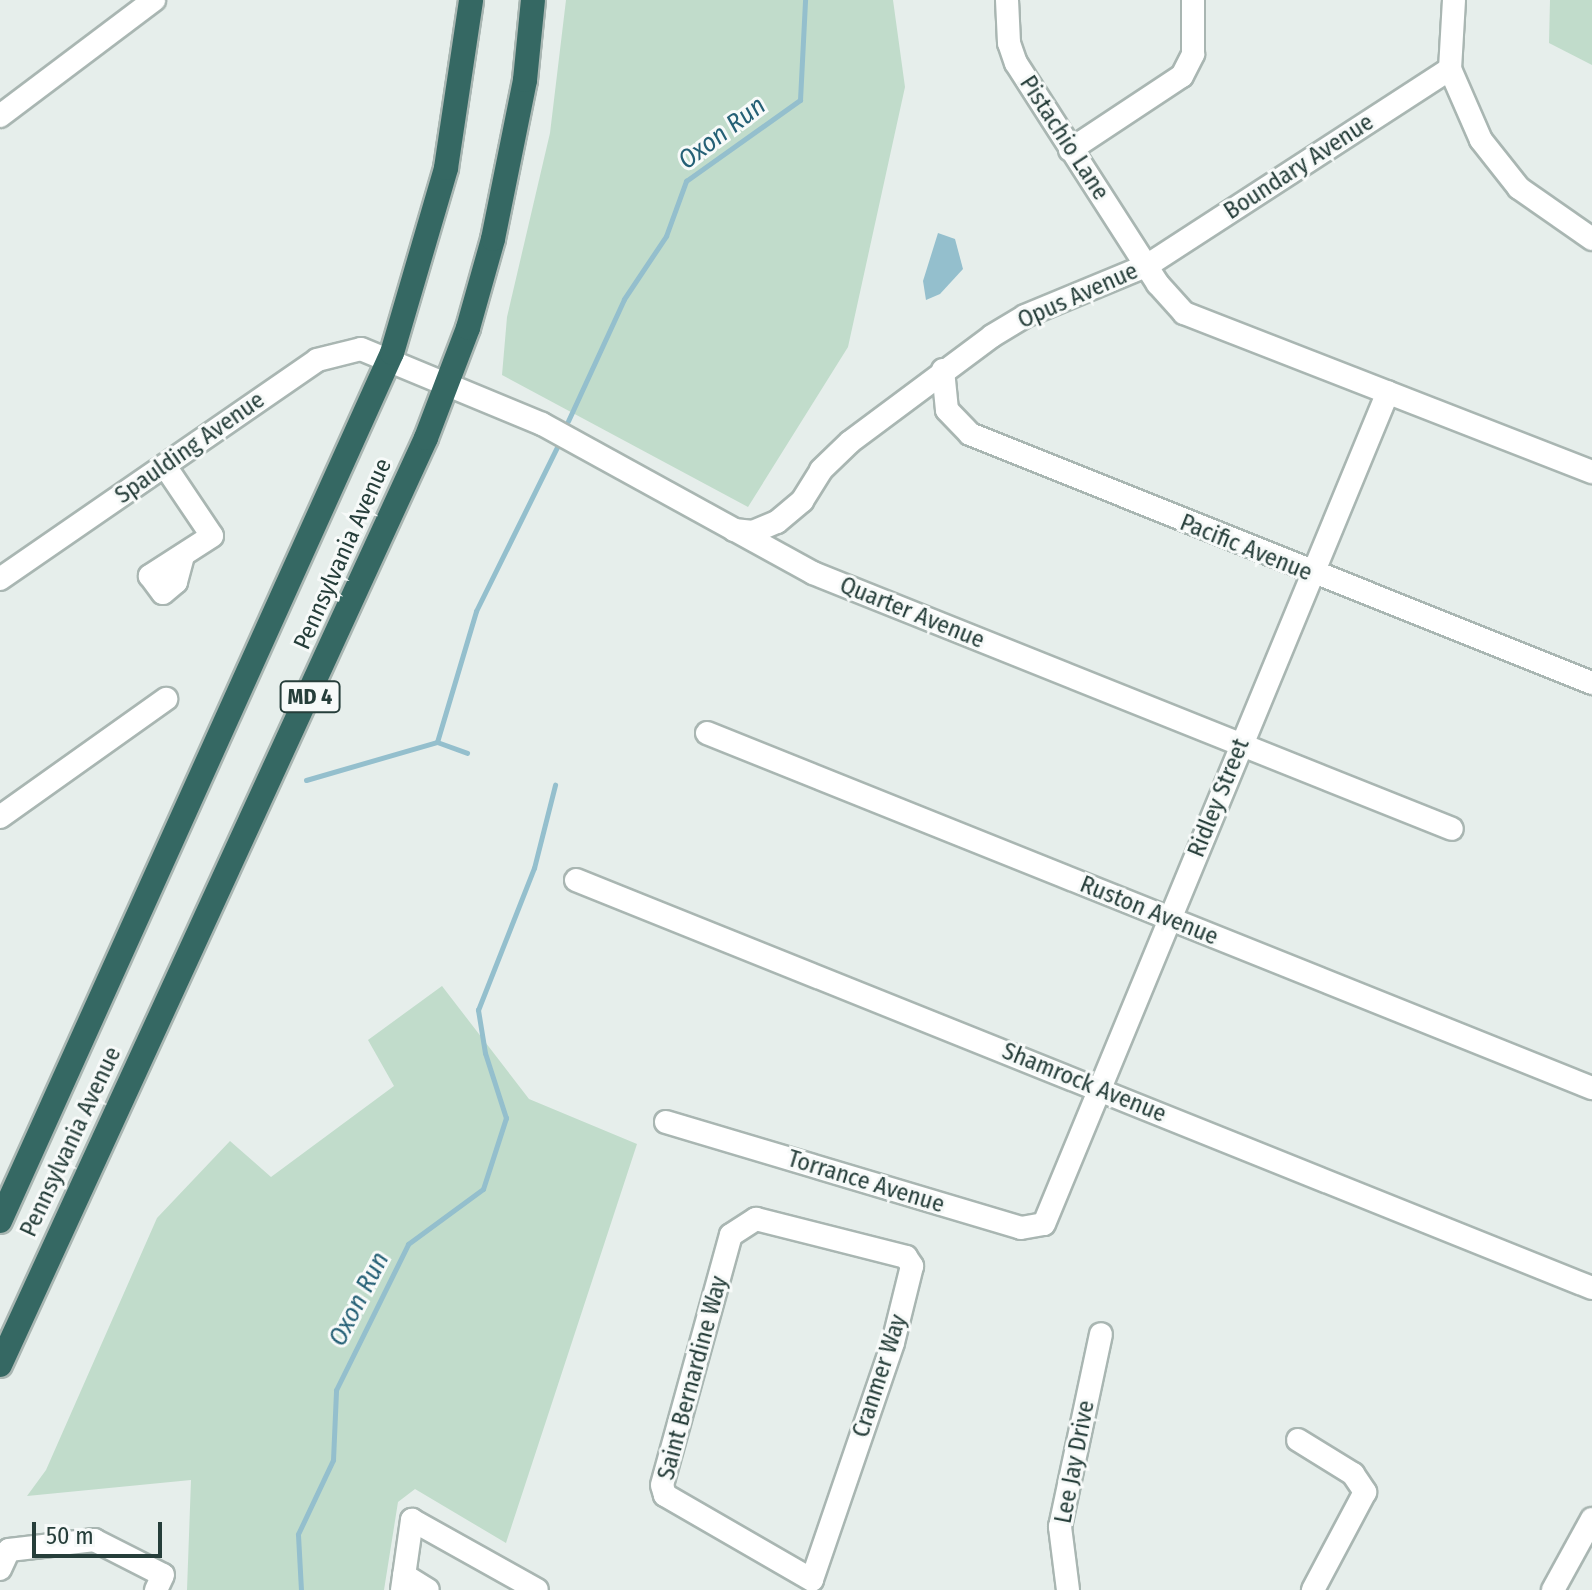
<!DOCTYPE html>
<style>
body{margin:0}
#map{position:relative;width:1592px;height:1590px;overflow:hidden;background:#e6eeeb;font-family:"Fira Sans Condensed",sans-serif}
div>[style]{position:absolute}
.green>*{inset:0;background:#c1dccb}
.water>*{inset:0;background:#94bfcd}
.stream>*{height:5px;margin:-2.5px;padding:0 2.5px;transform-origin:2.5px;border-radius:2.5px;background:#94bfcd}
.roads{filter:drop-shadow(2px 0 #a9b6b2) drop-shadow(-2px 0 #a9b6b2) drop-shadow(0 2px #a9b6b2) drop-shadow(0 -2px #a9b6b2)}
.minor>*{height:22px;margin:-11px;padding:0 11px;transform-origin:11px;border-radius:11px;background:#fff}
.highway>*{height:24px;margin:-12px;padding:0 12px;transform-origin:12px;border-radius:12px;background:#356863}
span{translate:-50% -50%;white-space:nowrap;text-align:center;line-height:1.15;-webkit-text-stroke:6px #f7faf9;paint-order:stroke}
.shield-label span{padding:2px 6px;background:#f7faf9;border:2px solid;border-radius:6px;-webkit-text-stroke-width:0}
.shield-label{font-size:22px;color:#263e3a;font-weight:700}
.street-label{font-size:24px;color:#263e3a}
.water-label{font-size:26px;color:#256076;font-style:italic}
.scale{position:absolute;left:32px;top:1522px;width:130px;height:36px;box-sizing:border-box;border:4px solid #263e3a;border-top:0;padding-left:10px;font-size:24px;line-height:28px;white-space:nowrap;color:#263e3a;-webkit-text-stroke:6px #f7faf9;paint-order:stroke}
</style>
<div id="map">
<div class="green">
<div style="clip-path:polygon(566px 0,893px 0,905px 87px,848px 347px,748px 507px,502px 375px,507px 317px,550px 133px)"></div>
<div style="clip-path:polygon(1550px 0,1592px 0,1592px 65px,1549px 43px)"></div>
<div style="clip-path:polygon(442px 986px,529px 1099px,637px 1144px,506px 1543px,415px 1489px,398px 1502px,384px 1590px,187px 1590px,191px 1480px,27px 1496px,46px 1470px,157px 1218px,230px 1141px,271px 1177px,394px 1086px,368px 1040px)"></div>
</div>
<div class="water">
<div style="clip-path:polygon(938px 233px,955px 239px,963px 269px,940px 294px,926px 300px,923px 281px)"></div>
</div>
<div class="stream">
<div style="left:568px;top:421px;width:134px;rotate:-65.3deg"></div>
<div style="left:624px;top:299px;width:76px;rotate:-56.3deg"></div>
<div style="left:666px;top:236px;width:59px;rotate:-70deg"></div>
<div style="left:686px;top:181px;width:140px;rotate:-35.4deg"></div>
<div style="left:800px;top:100px;width:100px;rotate:-87.1deg"></div>
<div style="left:437px;top:742px;width:32px;rotate:20deg"></div>
<div style="left:306px;top:780px;width:136px;rotate:-16.2deg"></div>
<div style="left:437px;top:742px;width:137px;rotate:-73.4deg"></div>
<div style="left:476px;top:611px;width:183px;rotate:-63.7deg"></div>
<div style="left:301px;top:1590px;width:56px;rotate:-93.1deg"></div>
<div style="left:298px;top:1534px;width:82px;rotate:-64.7deg"></div>
<div style="left:333px;top:1460px;width:70px;rotate:-87.5deg"></div>
<div style="left:336px;top:1390px;width:163px;rotate:-63.7deg"></div>
<div style="left:408px;top:1244px;width:93px;rotate:-36.3deg"></div>
<div style="left:483px;top:1189px;width:75px;rotate:-72.1deg"></div>
<div style="left:506px;top:1118px;width:68px;rotate:-107.9deg"></div>
<div style="left:485px;top:1053px;width:44px;rotate:-99.2deg"></div>
<div style="left:478px;top:1010px;width:153px;rotate:-68.5deg"></div>
<div style="left:534px;top:868px;width:86px;rotate:-75.8deg"></div>
</div>
<div class="roads">
<div class="minor">
<div style="left:1007px;top:0;width:43px;rotate:87.3deg"></div>
<div style="left:1009px;top:43px;width:21px;rotate:71deg"></div>
<div style="left:1016px;top:63px;width:263px;rotate:57.3deg"></div>
<div style="left:1158px;top:284px;width:39px;rotate:48deg"></div>
<div style="left:1184px;top:313px;width:438px;rotate:21.3deg"></div>
<div style="left:1454px;top:0;width:69px;rotate:93.3deg"></div>
<div style="left:1450px;top:69px;width:77px;rotate:66.4deg"></div>
<div style="left:1481px;top:140px;width:61px;rotate:51.6deg"></div>
<div style="left:1519px;top:188px;width:89px;rotate:34.9deg"></div>
<div style="left:0;top:116px;width:193px;rotate:-37deg"></div>
<div style="left:1070px;top:150px;width:134px;rotate:-33.5deg"></div>
<div style="left:1182px;top:76px;width:25px;rotate:-63deg"></div>
<div style="left:1193px;top:54px;width:54px;rotate:-90deg"></div>
<div style="left:943px;top:370px;width:40px;rotate:84.3deg"></div>
<div style="left:947px;top:410px;width:33px;rotate:46deg"></div>
<div style="left:970px;top:434px;width:670px;rotate:21.82deg"></div>
<div style="left:165px;top:466px;width:84px;rotate:56.1deg"></div>
<div style="left:212px;top:536px;width:74px;rotate:147.2deg"></div>
<div style="left:150px;top:576px;width:21px;rotate:53deg"></div>
<div style="left:163px;top:593px;width:17px;rotate:-40deg"></div>
<div style="left:176px;top:582px;width:28px;rotate:-75deg"></div>
<div style="left:734px;top:530px;width:19px;rotate:6deg"></div>
<div style="left:753px;top:532px;width:26px;rotate:-23deg"></div>
<div style="left:777px;top:522px;width:33px;rotate:-40deg"></div>
<div style="left:802px;top:501px;width:36px;rotate:-58deg"></div>
<div style="left:821px;top:470px;width:40px;rotate:-44deg"></div>
<div style="left:850px;top:442px;width:177px;rotate:-36.7deg"></div>
<div style="left:992px;top:336px;width:39px;rotate:-31deg"></div>
<div style="left:1025px;top:316px;width:133px;rotate:-22.5deg"></div>
<div style="left:1148px;top:265px;width:360px;rotate:-33deg"></div>
<div style="left:0;top:579px;width:385px;rotate:-34.6deg"></div>
<div style="left:317px;top:360px;width:45px;rotate:-14deg"></div>
<div style="left:361px;top:349px;width:196px;rotate:22.5deg"></div>
<div style="left:542px;top:424px;width:309px;rotate:28.8deg"></div>
<div style="left:813px;top:573px;width:688px;rotate:21.83deg"></div>
<div style="left:707px;top:733px;width:954px;rotate:21.86deg"></div>
<div style="left:0;top:817px;width:204px;rotate:-35.4deg"></div>
<div style="left:576px;top:880px;width:1095px;rotate:21.88deg"></div>
<div style="left:666px;top:1122px;width:370px;rotate:16.6deg"></div>
<div style="left:1021px;top:1228px;width:23px;rotate:-10deg"></div>
<div style="left:1044px;top:1224px;width:900px;rotate:-67.54deg"></div>
<div style="left:756px;top:1219px;width:155px;rotate:14.2deg"></div>
<div style="left:906px;top:1257px;width:11px;rotate:56deg"></div>
<div style="left:912px;top:1266px;width:79px;rotate:103.9deg"></div>
<div style="left:893px;top:1343px;width:250px;rotate:108.9deg"></div>
<div style="left:812px;top:1580px;width:170px;rotate:-150deg"></div>
<div style="left:665px;top:1495px;width:10px;rotate:-107deg"></div>
<div style="left:662px;top:1485px;width:259px;rotate:-74.6deg"></div>
<div style="left:731px;top:1235px;width:30px;rotate:-33deg"></div>
<div style="left:1298px;top:1440px;width:65px;rotate:31.7deg"></div>
<div style="left:1353px;top:1474px;width:22px;rotate:56deg"></div>
<div style="left:1365px;top:1492px;width:111px;rotate:118deg"></div>
<div style="left:0;top:1569px;width:21px;rotate:-65deg"></div>
<div style="left:9px;top:1550px;width:86px;rotate:-6.7deg"></div>
<div style="left:94px;top:1540px;width:77px;rotate:26.9deg"></div>
<div style="left:163px;top:1575px;width:17px;rotate:115deg"></div>
<div style="left:404px;top:1575px;width:28px;rotate:32deg"></div>
<div style="left:402px;top:1590px;width:71px;rotate:-81.9deg"></div>
<div style="left:412px;top:1520px;width:143px;rotate:29.2deg"></div>
<div style="left:1068px;top:1590px;width:64px;rotate:-97.2deg"></div>
<div style="left:1060px;top:1527px;width:197px;rotate:-78deg"></div>
<div style="left:1553px;top:1590px;width:81px;rotate:-61.2deg"></div>
</div>
<div class="highway">
<div style="left:0;top:1221px;width:952px;rotate:-65.7deg"></div>
<div style="left:392px;top:353px;width:193px;rotate:-73.7deg"></div>
<div style="left:446px;top:168px;width:170px;rotate:-81.5deg"></div>
<div style="left:0;top:1365px;width:1020px;rotate:-65.32deg"></div>
<div style="left:426px;top:438px;width:118px;rotate:-69.1deg"></div>
<div style="left:468px;top:328px;width:92px;rotate:-74.3deg"></div>
<div style="left:493px;top:239px;width:162px;rotate:-78.6deg"></div>
<div style="left:525px;top:80px;width:80px;rotate:-84.3deg"></div>
</div>
</div>
<div class="shield-label">
<span style="left:310px;top:697px">MD 4</span>
</div>
<div class="street-label">
<span style="left:1064px;top:138px;rotate:57deg">Pistachio Lane</span>
<span style="left:1299px;top:167px;rotate:-33deg">Boundary Avenue</span>
<span style="left:1078px;top:296px;rotate:-24deg">Opus Avenue</span>
<span style="left:190px;top:448px;rotate:-35deg">Spaulding Avenue</span>
<span style="left:1246px;top:548px;rotate:22deg">Pacific Avenue</span>
<span style="left:343px;top:554px;rotate:-66deg">Pennsylvania Avenue</span>
<span style="left:912px;top:613px;rotate:22deg">Quarter Avenue</span>
<span style="left:1219px;top:798px;rotate:-68deg">Ridley Street</span>
<span style="left:1149px;top:911px;rotate:22deg">Ruston Avenue</span>
<span style="left:1084px;top:1083px;rotate:22deg">Shamrock Avenue</span>
<span style="left:71px;top:1142px;rotate:-65deg">Pennsylvania Avenue</span>
<span style="left:866px;top:1182px;rotate:17deg">Torrance Avenue</span>
<span style="left:880px;top:1376px;rotate:-72deg">Cranmer Way</span>
<span style="left:693px;top:1378px;rotate:-75deg">Saint Bernardine Way</span>
<span style="left:1075px;top:1462px;rotate:-79deg">Lee Jay Drive</span>
</div>
<div class="water-label">
<span style="left:722px;top:133px;rotate:-37deg">Oxon Run</span>
<span style="left:359px;top:1299px;rotate:-63deg">Oxon Run</span>
</div>
<div class="scale">50 m</div>
</div>
